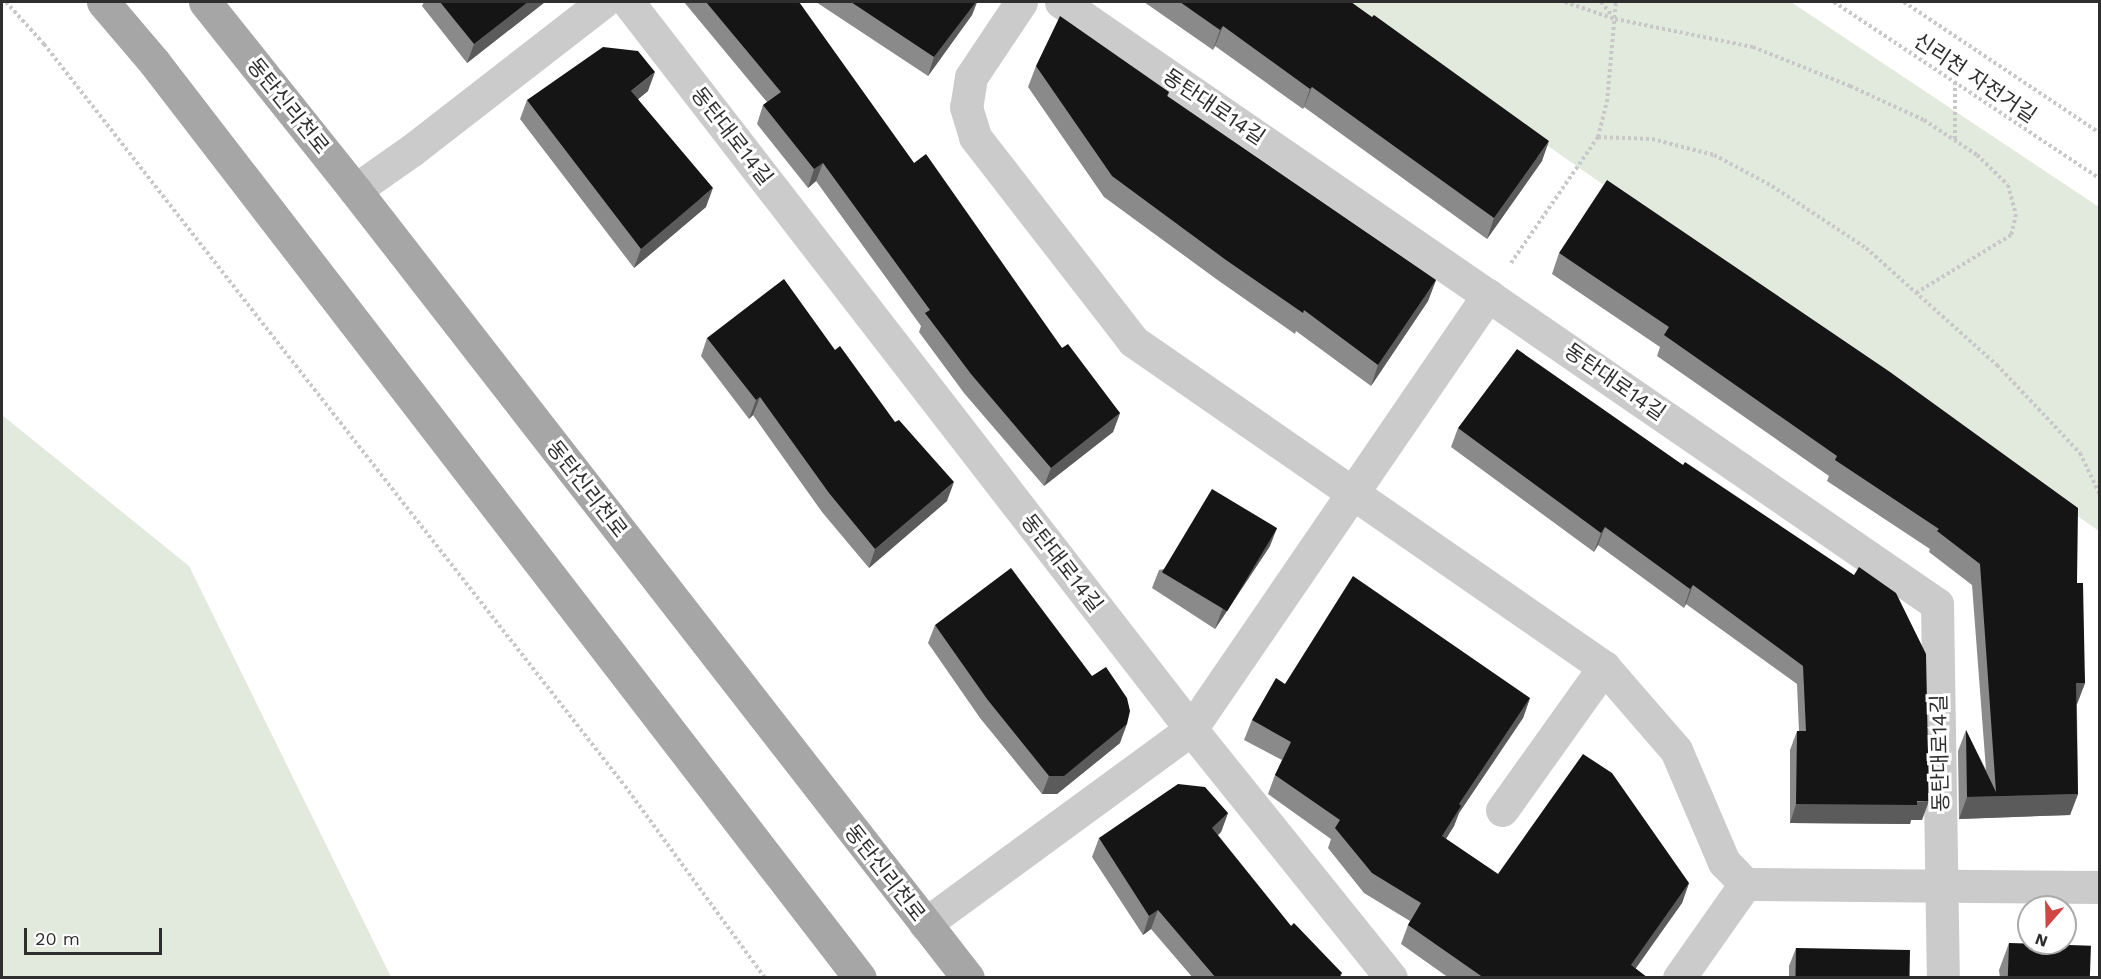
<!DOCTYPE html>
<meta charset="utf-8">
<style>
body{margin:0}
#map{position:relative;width:2101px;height:979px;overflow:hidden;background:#fff;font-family:"Work Sans","Noto Sans KR",sans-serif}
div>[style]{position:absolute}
.green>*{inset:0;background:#e2e9dd}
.path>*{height:4px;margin-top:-2px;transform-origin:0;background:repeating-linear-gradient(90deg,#c8c8c8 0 3px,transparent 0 6px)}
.minor>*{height:33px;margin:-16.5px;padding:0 16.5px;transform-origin:16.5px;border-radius:16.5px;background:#cbcbcb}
.major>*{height:33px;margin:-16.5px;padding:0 16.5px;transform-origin:16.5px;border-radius:16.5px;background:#a6a6a6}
.wall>*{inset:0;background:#8a8a8a}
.shaded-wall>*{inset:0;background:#5b5b5b}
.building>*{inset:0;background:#151515;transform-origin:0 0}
span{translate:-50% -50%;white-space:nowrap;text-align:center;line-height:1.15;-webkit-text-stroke:6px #fff;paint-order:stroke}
.street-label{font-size:21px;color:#2e2e2e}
.frame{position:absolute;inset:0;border:3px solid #2e2e2e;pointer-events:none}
.north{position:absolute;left:2017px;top:895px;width:60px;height:60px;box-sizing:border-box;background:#fff;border:2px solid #ababab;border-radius:50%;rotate:200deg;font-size:16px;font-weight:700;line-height:24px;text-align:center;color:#2e2e2e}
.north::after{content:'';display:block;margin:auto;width:21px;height:27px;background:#cf4745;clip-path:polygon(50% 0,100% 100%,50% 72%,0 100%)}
.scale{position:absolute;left:24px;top:928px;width:138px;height:27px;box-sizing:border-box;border:3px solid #2e2e2e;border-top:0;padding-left:8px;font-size:18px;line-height:21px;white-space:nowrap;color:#2e2e2e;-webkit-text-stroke:4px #fff;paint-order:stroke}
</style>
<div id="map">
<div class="green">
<div style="clip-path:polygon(1342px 2px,1791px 2px,2099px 207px,2099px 531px)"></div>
<div style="clip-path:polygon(2px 415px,189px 566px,391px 977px,2px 977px)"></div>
</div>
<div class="path">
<div style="left:6px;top:2px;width:57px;rotate:47.9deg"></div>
<div style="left:44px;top:44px;width:942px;rotate:51.94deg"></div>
<div style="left:625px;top:786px;width:238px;rotate:53.9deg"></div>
<div style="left:1565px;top:2px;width:53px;rotate:18.8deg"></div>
<div style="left:1615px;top:19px;width:141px;rotate:11.5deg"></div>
<div style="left:1753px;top:47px;width:105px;rotate:21.9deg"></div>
<div style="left:1850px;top:86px;width:81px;rotate:24.7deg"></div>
<div style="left:1924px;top:120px;width:64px;rotate:33.4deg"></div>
<div style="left:1977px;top:155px;width:43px;rotate:44.1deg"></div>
<div style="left:2008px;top:185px;width:30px;rotate:75deg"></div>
<div style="left:2016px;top:214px;width:22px;rotate:103deg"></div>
<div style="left:2011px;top:235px;width:111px;rotate:148.6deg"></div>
<div style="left:1601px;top:2px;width:21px;rotate:51deg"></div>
<div style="left:1834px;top:2px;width:320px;rotate:33.6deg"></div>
<div style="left:1904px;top:2px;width:236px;rotate:33.8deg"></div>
<div style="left:1955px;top:82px;width:59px;rotate:90deg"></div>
<div style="left:1598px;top:137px;width:54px;rotate:2.1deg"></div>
<div style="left:1652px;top:139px;width:64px;rotate:14.5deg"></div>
<div style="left:1714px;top:155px;width:66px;rotate:28.1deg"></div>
<div style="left:1772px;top:186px;width:113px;rotate:33.4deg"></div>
<div style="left:1866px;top:248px;width:176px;rotate:41.8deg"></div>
<div style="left:1997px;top:365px;width:121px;rotate:46.7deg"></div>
<div style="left:2080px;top:453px;width:47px;rotate:64.5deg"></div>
<div style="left:1511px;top:263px;width:153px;rotate:-55.4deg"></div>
<div style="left:1598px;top:137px;width:36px;rotate:-76deg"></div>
<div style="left:1607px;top:102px;width:100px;rotate:-84.9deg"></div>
</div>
<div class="minor">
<div style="left:628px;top:2px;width:920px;rotate:52.25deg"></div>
<div style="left:1191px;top:729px;width:319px;rotate:51.2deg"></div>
<div style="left:1021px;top:2px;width:90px;rotate:123.7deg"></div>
<div style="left:971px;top:77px;width:30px;rotate:99deg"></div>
<div style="left:966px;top:107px;width:31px;rotate:73deg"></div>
<div style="left:975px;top:137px;width:258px;rotate:52.2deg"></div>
<div style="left:1133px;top:341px;width:573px;rotate:34.69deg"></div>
<div style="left:1604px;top:667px;width:110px;rotate:49.1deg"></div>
<div style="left:1676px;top:750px;width:122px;rotate:66.8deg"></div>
<div style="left:1724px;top:862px;width:30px;rotate:46deg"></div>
<div style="left:1745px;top:884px;width:355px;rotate:0.5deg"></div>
<div style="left:1061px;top:2px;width:1063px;rotate:34.5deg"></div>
<div style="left:1937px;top:604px;width:374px;rotate:89.1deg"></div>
<div style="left:355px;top:190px;width:70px;rotate:-35.1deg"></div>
<div style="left:412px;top:150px;width:242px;rotate:-37.8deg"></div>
<div style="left:1502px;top:810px;width:176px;rotate:-54.5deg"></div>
<div style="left:925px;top:924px;width:330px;rotate:-36.2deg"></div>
<div style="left:1191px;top:729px;width:526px;rotate:-55.61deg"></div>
<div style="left:1679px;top:978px;width:115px;rotate:-54.9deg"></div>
</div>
<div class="major">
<div style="left:103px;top:2px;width:79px;rotate:49.6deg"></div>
<div style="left:154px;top:62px;width:1156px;rotate:52.38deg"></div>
<div style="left:205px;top:2px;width:241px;rotate:51.4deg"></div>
<div style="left:355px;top:190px;width:998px;rotate:52.12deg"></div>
</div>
<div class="wall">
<div style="clip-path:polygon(424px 2px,545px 2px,467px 63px,422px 6px)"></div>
<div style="clip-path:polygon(684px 2px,799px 2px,914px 163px,1062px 348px,1120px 413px,1113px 432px,1044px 486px,964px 393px,919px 332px,921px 326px,816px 181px,808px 188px,757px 124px,763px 105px,767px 102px)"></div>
<div style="clip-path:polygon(816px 2px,977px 2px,972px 15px,928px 76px)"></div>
<div style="clip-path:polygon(1144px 2px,1351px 2px,1542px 161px,1487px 239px,1304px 107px,1303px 109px,1215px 46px,1213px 50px)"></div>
<div style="clip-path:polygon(1036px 66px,1169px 92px,1168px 96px,1436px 280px,1428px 301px,1371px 386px,1296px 331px,1295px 334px,1219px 281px,1104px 197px,1028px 87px)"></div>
<div style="clip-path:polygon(648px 91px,638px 99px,706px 207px,634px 268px,520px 119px,527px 100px)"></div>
<div style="clip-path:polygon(1559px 253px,2077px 583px,2085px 683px,2077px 704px,2078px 794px,2070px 815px,1959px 819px,1958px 751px,1966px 730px,1986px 770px,1972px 585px,1929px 552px,1930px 549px,1827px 481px,1829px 476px,1657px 356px,1660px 347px,1552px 274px)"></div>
<div style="clip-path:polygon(707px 338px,835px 350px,947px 501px,869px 568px,822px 512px,753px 415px,749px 419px,701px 356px)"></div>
<div style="clip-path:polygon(1458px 428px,1683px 465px,1922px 820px,1911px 820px,1910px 824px,1790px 823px,1790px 750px,1797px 731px,1799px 731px,1797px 684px,1686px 604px,1684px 608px,1598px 545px,1594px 552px,1451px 447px)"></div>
<div style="clip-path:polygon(1270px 546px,1215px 629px,1152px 588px,1159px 570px)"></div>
<div style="clip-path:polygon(935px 625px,1120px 743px,1057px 794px,1042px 794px,980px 718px,928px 643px)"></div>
<div style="clip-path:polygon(1285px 684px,1530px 698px,1523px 718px,1459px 813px,1454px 826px,1446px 839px,1498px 874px,1689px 883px,1682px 903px,1635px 968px,1648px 978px,1449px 978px,1401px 944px,1408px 925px,1410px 921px,1364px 893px,1328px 848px,1331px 839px,1268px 794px,1275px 775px,1282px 760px,1244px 740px,1252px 720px)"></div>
<div style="clip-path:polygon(1228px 813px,1221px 832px,1218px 835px,1291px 926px,1342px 973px,1341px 976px,1343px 978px,1193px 978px,1151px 929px,1143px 935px,1092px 857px,1099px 838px)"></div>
<div style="clip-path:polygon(2009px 943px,2091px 978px,2000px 978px,1999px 970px)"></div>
<div style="clip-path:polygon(1796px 948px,1910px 978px,1789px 978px,1789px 966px)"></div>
</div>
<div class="shaded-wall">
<div style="clip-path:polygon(528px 2px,545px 2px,467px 63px,474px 44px)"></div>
<div style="clip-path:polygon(976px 2px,977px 2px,972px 15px,928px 76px,934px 57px)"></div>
<div style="clip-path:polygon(1223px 26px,1215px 46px,1213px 50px,1220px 30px)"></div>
<div style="clip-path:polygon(655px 72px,648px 91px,625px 110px,631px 91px)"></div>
<div style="clip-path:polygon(1312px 87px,1304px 107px,1303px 109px,1310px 89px)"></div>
<div style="clip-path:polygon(1549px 141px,1542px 161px,1487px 239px,1494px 218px)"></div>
<div style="clip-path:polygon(823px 163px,816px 181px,808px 188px,814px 169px)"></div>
<div style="clip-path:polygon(713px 188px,706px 207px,634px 268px,641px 249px)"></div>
<div style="clip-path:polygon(1436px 280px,1428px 301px,1371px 386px,1378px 365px)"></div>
<div style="clip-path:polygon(760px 397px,753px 415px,749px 419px,756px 400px)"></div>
<div style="clip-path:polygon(1120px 413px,1113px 432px,1044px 486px,1051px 468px)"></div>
<div style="clip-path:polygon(954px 482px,947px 501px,869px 568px,875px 549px)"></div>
<div style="clip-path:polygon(1605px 527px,1598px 545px,1594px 552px,1601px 533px)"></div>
<div style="clip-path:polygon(1277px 528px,1270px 546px,1215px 629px,1222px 610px)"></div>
<div style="clip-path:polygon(1693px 585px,1686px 604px,1684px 608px,1690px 589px)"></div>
<div style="clip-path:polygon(2076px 683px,2085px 683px,2077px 704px,2068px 704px)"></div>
<div style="clip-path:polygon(1530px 698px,1523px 718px,1459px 813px,1454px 826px,1435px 856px,1442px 836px,1459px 804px)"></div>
<div style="clip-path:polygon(1127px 724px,1120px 743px,1057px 794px,1042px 794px,1049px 776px)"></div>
<div style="clip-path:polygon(2078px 794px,2070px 815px,1959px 819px,1967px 797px)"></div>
<div style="clip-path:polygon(1929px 801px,1922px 820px,1911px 820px,1910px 824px,1790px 823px,1796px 804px)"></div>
<div style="clip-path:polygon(1228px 813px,1221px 832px,1205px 847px,1212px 828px)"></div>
<div style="clip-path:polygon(1689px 883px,1682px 903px,1629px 978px,1631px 965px)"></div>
<div style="clip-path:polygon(1158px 910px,1151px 929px,1143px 935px,1149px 916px)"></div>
</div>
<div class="building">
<div style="clip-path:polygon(440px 2px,528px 2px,474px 44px)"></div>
<div style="clip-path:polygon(706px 2px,799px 2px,914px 163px,926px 154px,1062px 348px,1068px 344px,1120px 413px,1051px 468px,971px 374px,925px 313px,930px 310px,823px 163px,814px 169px,763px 105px,781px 92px)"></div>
<div style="clip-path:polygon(851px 2px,976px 2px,934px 57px)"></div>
<div style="clip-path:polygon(1180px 2px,1351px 2px,1372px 17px,1374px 15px,1549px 141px,1494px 218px,1312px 87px,1310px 89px,1223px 26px,1220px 30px)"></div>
<div style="clip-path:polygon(1060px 16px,1169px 92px,1167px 96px,1436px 280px,1378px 365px,1304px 310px,1303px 313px,1226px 260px,1112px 176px,1036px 66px)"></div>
<div style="clip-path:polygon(603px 47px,638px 51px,655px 72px,631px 91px,713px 188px,641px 249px,527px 100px)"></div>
<div style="clip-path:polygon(1607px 180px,1890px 372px,2078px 508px,2077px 583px,2083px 583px,2085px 683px,2076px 683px,2078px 794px,1967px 797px,1966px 730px,1996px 792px,1980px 564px,1937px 531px,1939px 529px,1835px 460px,1837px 456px,1664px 335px,1669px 327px,1559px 253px)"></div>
<div style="clip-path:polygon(784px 279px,835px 350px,840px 346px,895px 422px,899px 420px,954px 482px,875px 549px,829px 493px,760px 397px,756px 400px,707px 338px)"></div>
<div style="clip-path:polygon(1517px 349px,1683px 465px,1685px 462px,1854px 575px,1859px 567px,1896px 593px,1926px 654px,1929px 801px,1917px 801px,1917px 805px,1796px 804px,1797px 731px,1806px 731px,1803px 666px,1693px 585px,1690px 589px,1605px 527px,1601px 533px,1458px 428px)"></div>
<div style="left:1212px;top:489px;width:76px;height:97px;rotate:31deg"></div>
<div style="clip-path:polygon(1011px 568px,1092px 676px,1106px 667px,1127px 698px,1130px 711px,1127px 724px,1064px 776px,1049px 776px,987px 699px,935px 625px)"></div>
<div style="clip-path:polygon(1353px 576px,1530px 698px,1459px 804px,1461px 806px,1442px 836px,1498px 874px,1583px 754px,1612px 773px,1689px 883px,1631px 965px,1648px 978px,1484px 978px,1408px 925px,1421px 903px,1372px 873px,1335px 828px,1340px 820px,1275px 775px,1291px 742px,1252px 720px,1276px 678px,1285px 684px)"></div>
<div style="clip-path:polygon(1178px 784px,1205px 787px,1228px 813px,1212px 828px,1291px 926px,1294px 923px,1342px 973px,1340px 975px,1343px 978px,1216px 978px,1158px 910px,1149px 916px,1099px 838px)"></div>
<div style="left:2009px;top:943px;width:82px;height:35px;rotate:2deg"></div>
<div style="left:1796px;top:948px;width:114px;height:30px;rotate:1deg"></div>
</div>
<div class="street-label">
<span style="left:1975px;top:78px;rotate:34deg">신리천 자전거길</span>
<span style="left:288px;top:106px;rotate:51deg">동탄신리천로</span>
<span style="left:1214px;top:107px;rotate:34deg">동탄대로14길</span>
<span style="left:732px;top:136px;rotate:52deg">동탄대로14길</span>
<span style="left:1615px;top:382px;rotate:35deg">동탄대로14길</span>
<span style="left:587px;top:489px;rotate:52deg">동탄신리천로</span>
<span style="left:1062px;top:563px;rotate:52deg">동탄대로14길</span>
<span style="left:1940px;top:753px;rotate:-91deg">동탄대로14길</span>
<span style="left:885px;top:873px;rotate:52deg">동탄신리천로</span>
</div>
<div class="frame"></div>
<div class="north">N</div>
<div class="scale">20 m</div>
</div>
